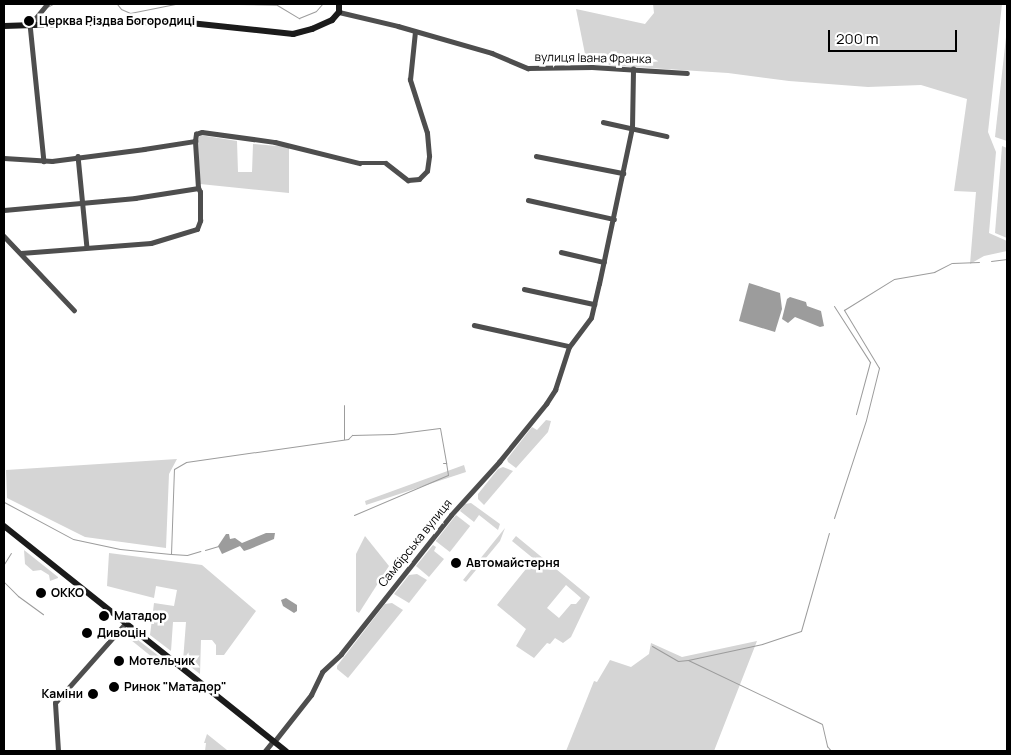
<!DOCTYPE html>
<meta charset="utf-8">
<style>
body{margin:0}
#map{position:relative;width:1011px;height:755px;overflow:hidden;background:#fff;font-family:Manrope,sans-serif}
div>[style]{position:absolute}
.green>*{inset:0;background:#d5d5d5;transform-origin:0 0}
.water>*{inset:0;background:#9c9c9c}
.stream>*{height:1px;margin:-0.5px;padding:0 0.5px;transform-origin:0.5px;border-radius:0.5px;background:#9c9c9c}
.minor>*{height:4.5px;margin:-2.25px;padding:0 2.25px;transform-origin:2.25px;border-radius:2.25px;background:#4e4e4e}
.secondary>*{height:6px;margin:-3px;padding:0 3px;transform-origin:3px;border-radius:3px;background:#1b1b1b}
.dots>*{width:14px;height:14px;translate:-50% -50%;box-sizing:border-box;border:2px solid #fff;border-radius:50%}
span{translate:-50% -50%;white-space:nowrap;text-align:center;line-height:1.15;-webkit-text-stroke:5px #fff;paint-order:stroke}
.poi-label{font-size:12px;color:#000;font-weight:700}
.left{translate:0 -50%;text-align:left}
.right{translate:-100% -50%;text-align:right}
.street-label{font-size:12px;color:#000}
.frame{position:absolute;inset:0;border:5px solid #000;pointer-events:none}
.scale{position:absolute;left:828px;top:30px;width:129px;height:22px;box-sizing:border-box;border:2px solid #000;border-top:0;padding-left:6px;font-size:15px;line-height:18px;white-space:nowrap;color:#000;-webkit-text-stroke:4px #fff;paint-order:stroke}
</style>
<div id="map">
<div class="green">
<div style="clip-path:polygon(653px 4px,1002px 4px,988px 132px,996px 152px,989px 233px,1007px 241px,1007px 251px,984px 256px,970px 264px,976px 192px,954px 191px,967px 99px,921px 85px,868px 87px,789px 81px,728px 73px,587px 64px,576px 9px,645px 24px,654px 13px)"></div>
<div style="clip-path:polygon(1007px 28px,1007px 141px,995px 137px)"></div>
<div style="clip-path:polygon(200px 135px,237px 141px,238px 172px,252px 172px,253px 144px,289px 147px,289px 193px,200px 184px,198px 140px)"></div>
<div style="clip-path:polygon(1002px 146px,1007px 148px,1007px 238px,995px 233px)"></div>
<div style="clip-path:polygon(546px 420px,551px 421px,548px 432px,516px 468px,508px 462px,507px 459px,532px 427px,537px 430px)"></div>
<div style="clip-path:polygon(177px 459px,169px 474px,166px 548px,85px 537px,7px 498px,6px 470px)"></div>
<div style="clip-path:polygon(464px 465px,466px 472px,366px 505px,365px 501px)"></div>
<div style="clip-path:polygon(503px 467px,513px 471px,484px 505px,478px 499px,478px 494px,498px 469px)"></div>
<div style="clip-path:polygon(471px 503px,500px 524px,498px 530px,479px 515px,474px 522px,460px 511px,465px 504px)"></div>
<div style="left:456px;top:515px;width:18px;height:33px;rotate:38deg"></div>
<div style="clip-path:polygon(505px 528px,500px 541px,466px 582px,463px 580px)"></div>
<div style="clip-path:polygon(365px 536px,389px 566px,359px 613px,356px 611px,356px 554px)"></div>
<div style="clip-path:polygon(evenodd,516px 536px,590px 597px,571px 637px,563px 643px,555px 638px,550px 644px,547px 643px,534px 658px,516px 646px,526px 629px,497px 605px,534px 559px,512px 541px,516px 536px,566px 585px,581px 598px,576px 604px,571px 604px,559px 618px,547px 608px,566px 585px)"></div>
<div style="clip-path:polygon(433px 545px,436px 547px,434px 551px,444px 559px,429px 577px,416px 566px)"></div>
<div style="clip-path:polygon(24px 550px,58px 577px,58px 578px,50px 581px,49px 575px,41px 570px,33px 571px,25px 564px)"></div>
<div style="clip-path:polygon(109px 553px,202px 565px,256px 611px,224px 655px,216px 655px,216px 645px,212px 640px,201px 640px,200px 674px,183px 661px,186px 622px,173px 622px,171px 651px,150px 635px,154px 603px,174px 606px,177px 590px,156px 586px,154px 598px,107px 586px)"></div>
<div style="clip-path:polygon(417px 574px,427px 580px,409px 603px,394px 594px,409px 575px)"></div>
<div style="clip-path:polygon(392px 603px,403px 610px,348px 678px,337px 669px,337px 666px,385px 604px)"></div>
<div style="clip-path:polygon(129px 633px,160px 657px,160px 661px,157px 661px,126px 636px)"></div>
<div style="clip-path:polygon(757px 641px,714px 751px,566px 751px,594px 681px,597px 682px,610px 660px,631px 667px,649px 654px,651px 643px,682px 657px)"></div>
<div style="clip-path:polygon(207px 734px,227px 750px,227px 751px,205px 751px,206px 743px,204px 743px)"></div>
</div>
<div class="water">
<div style="clip-path:polygon(749px 283px,780px 293px,782px 309px,775px 332px,739px 321px)"></div>
<div style="clip-path:polygon(790px 297px,806px 302px,807px 306px,821px 311px,824px 326px,820px 327px,795px 317px,788px 323px,782px 319px,787px 299px)"></div>
<div style="clip-path:polygon(266px 533px,275px 533px,274px 539px,250px 549px,244px 551px,240px 546px,222px 554px,218px 546px,226px 534px,229px 534px,230px 539px,235px 538px,242px 543px)"></div>
<div style="clip-path:polygon(286px 598px,297px 605px,297px 611px,294px 613px,283px 606px,281px 600px)"></div>
</div>
<div class="stream">
<div style="left:117px;top:4px;width:6px;rotate:51deg"></div>
<div style="left:121px;top:9px;width:10px;rotate:24deg"></div>
<div style="left:130px;top:13px;width:46px;rotate:-11.3deg"></div>
<div style="left:238px;top:4px;width:39px;rotate:1deg"></div>
<div style="left:277px;top:5px;width:26px;rotate:31deg"></div>
<div style="left:299px;top:18px;width:18px;rotate:-22deg"></div>
<div style="left:316px;top:11px;width:9px;rotate:-49deg"></div>
<div style="left:45px;top:8px;width:9px;rotate:-27deg"></div>
<div style="left:991px;top:261px;width:16px;rotate:-7deg"></div>
<div style="left:834px;top:306px;width:67px;rotate:57.3deg"></div>
<div style="left:870px;top:362px;width:54px;rotate:105.1deg"></div>
<div style="left:344px;top:439px;width:34px;rotate:-90deg"></div>
<div style="left:4px;top:502px;width:78px;rotate:28.2deg"></div>
<div style="left:73px;top:539px;width:48px;rotate:12deg"></div>
<div style="left:120px;top:549px;width:51px;rotate:5.6deg"></div>
<div style="left:171px;top:554px;width:85px;rotate:-88deg"></div>
<div style="left:174px;top:469px;width:14px;rotate:-30deg"></div>
<div style="left:186px;top:462px;width:164px;rotate:-8.1deg"></div>
<div style="left:348px;top:439px;width:6px;rotate:-45deg"></div>
<div style="left:352px;top:435px;width:41px;rotate:-1.4deg"></div>
<div style="left:393px;top:434px;width:47px;rotate:-7.3deg"></div>
<div style="left:440px;top:428px;width:36px;rotate:80deg"></div>
<div style="left:446px;top:463px;width:3px;rotate:180deg"></div>
<div style="left:354px;top:515px;width:102px;rotate:-23.1deg"></div>
<div style="left:448px;top:475px;width:12px;rotate:-99deg"></div>
<div style="left:834px;top:518px;width:103px;rotate:-71.9deg"></div>
<div style="left:866px;top:420px;width:54px;rotate:-76deg"></div>
<div style="left:879px;top:368px;width:68px;rotate:-121.1deg"></div>
<div style="left:844px;top:310px;width:59px;rotate:-31.8deg"></div>
<div style="left:894px;top:279px;width:41px;rotate:-9.9deg"></div>
<div style="left:934px;top:272px;width:20px;rotate:-27deg"></div>
<div style="left:952px;top:263px;width:27px;rotate:-2deg"></div>
<div style="left:205px;top:550px;width:14px;rotate:-17deg"></div>
<div style="left:171px;top:554px;width:16px;rotate:4deg"></div>
<div style="left:187px;top:555px;width:14px;rotate:-17deg"></div>
<div style="left:4px;top:564px;width:13px;rotate:-58deg"></div>
<div style="left:4px;top:582px;width:20px;rotate:45deg"></div>
<div style="left:18px;top:596px;width:31px;rotate:36deg"></div>
<div style="left:652px;top:646px;width:30px;rotate:30deg"></div>
<div style="left:678px;top:661px;width:10px;rotate:-6deg"></div>
<div style="left:688px;top:660px;width:148px;rotate:25.5deg"></div>
<div style="left:822px;top:724px;width:23px;rotate:77deg"></div>
<div style="left:827px;top:746px;width:6px;rotate:51deg"></div>
<div style="left:688px;top:660px;width:76px;rotate:-12.2deg"></div>
<div style="left:762px;top:644px;width:41px;rotate:-18.4deg"></div>
<div style="left:801px;top:631px;width:102px;rotate:-74.1deg"></div>
</div>
<div class="minor">
<div style="left:339px;top:12px;width:61px;rotate:13.3deg"></div>
<div style="left:398px;top:26px;width:98px;rotate:16deg"></div>
<div style="left:492px;top:53px;width:39px;rotate:23deg"></div>
<div style="left:528px;top:68px;width:64px;rotate:-0.9deg"></div>
<div style="left:592px;top:67px;width:95px;rotate:3.6deg"></div>
<div style="left:30px;top:24px;width:138px;rotate:84.2deg"></div>
<div style="left:34px;top:24px;width:5px;rotate:-79deg"></div>
<div style="left:35px;top:19px;width:19px;rotate:-51deg"></div>
<div style="left:603px;top:122px;width:65px;rotate:12.5deg"></div>
<div style="left:78px;top:156px;width:91px;rotate:84.4deg"></div>
<div style="left:536px;top:156px;width:89px;rotate:11.1deg"></div>
<div style="left:4px;top:158px;width:48px;rotate:3.6deg"></div>
<div style="left:52px;top:161px;width:93px;rotate:-7.4deg"></div>
<div style="left:144px;top:149px;width:52px;rotate:-8.9deg"></div>
<div style="left:195px;top:141px;width:7px;rotate:-82deg"></div>
<div style="left:196px;top:134px;width:6px;rotate:-18deg"></div>
<div style="left:202px;top:132px;width:74px;rotate:7.8deg"></div>
<div style="left:275px;top:142px;width:87px;rotate:14deg"></div>
<div style="left:359px;top:163px;width:27px"></div>
<div style="left:386px;top:163px;width:28px;rotate:38deg"></div>
<div style="left:408px;top:180px;width:11px;rotate:-5deg"></div>
<div style="left:419px;top:179px;width:11px;rotate:-45deg"></div>
<div style="left:427px;top:171px;width:15px;rotate:-82deg"></div>
<div style="left:429px;top:156px;width:23px;rotate:-95deg"></div>
<div style="left:427px;top:133px;width:56px;rotate:-107.8deg"></div>
<div style="left:410px;top:80px;width:48px;rotate:-84.1deg"></div>
<div style="left:528px;top:200px;width:88px;rotate:12.5deg"></div>
<div style="left:4px;top:210px;width:132px;rotate:-5.2deg"></div>
<div style="left:135px;top:198px;width:64px;rotate:-9deg"></div>
<div style="left:4px;top:236px;width:102px;rotate:46.6deg"></div>
<div style="left:561px;top:252px;width:44px;rotate:13.1deg"></div>
<div style="left:21px;top:253px;width:130px;rotate:-4.4deg"></div>
<div style="left:151px;top:243px;width:48px;rotate:-16.9deg"></div>
<div style="left:197px;top:229px;width:9px;rotate:-69deg"></div>
<div style="left:200px;top:221px;width:29px;rotate:-90deg"></div>
<div style="left:200px;top:192px;width:4px;rotate:-117deg"></div>
<div style="left:198px;top:188px;width:47px;rotate:-93.7deg"></div>
<div style="left:524px;top:289px;width:72px;rotate:12.1deg"></div>
<div style="left:474px;top:325px;width:97px;rotate:12.5deg"></div>
<div style="left:274px;top:742px;width:60px;rotate:-51.8deg"></div>
<div style="left:311px;top:695px;width:25px;rotate:-64deg"></div>
<div style="left:322px;top:672px;width:26px;rotate:-43deg"></div>
<div style="left:341px;top:654px;width:177px;rotate:-51.6deg"></div>
<div style="left:451px;top:515px;width:72px;rotate:-47.8deg"></div>
<div style="left:499px;top:462px;width:75px;rotate:-51deg"></div>
<div style="left:546px;top:404px;width:17px;rotate:-57deg"></div>
<div style="left:555px;top:390px;width:45px;rotate:-72deg"></div>
<div style="left:569px;top:347px;width:36px;rotate:-53deg"></div>
<div style="left:591px;top:318px;width:35px;rotate:-77deg"></div>
<div style="left:599px;top:284px;width:159px;rotate:-78.1deg"></div>
<div style="left:632px;top:128px;width:59px;rotate:-89deg"></div>
<div style="left:58px;top:751px;width:48px;rotate:-93.6deg"></div>
<div style="left:55px;top:703px;width:106px;rotate:-48.5deg"></div>
<div style="left:265px;top:751px;width:13px;rotate:-51deg"></div>
</div>
<div class="secondary">
<div style="left:4px;top:26px;width:119px;rotate:-1.9deg"></div>
<div style="left:123px;top:22px;width:67px;rotate:0.9deg"></div>
<div style="left:190px;top:23px;width:104px;rotate:6.1deg"></div>
<div style="left:293px;top:34px;width:20px;rotate:-15deg"></div>
<div style="left:312px;top:29px;width:22px;rotate:-24deg"></div>
<div style="left:332px;top:20px;width:11px;rotate:-49deg"></div>
<div style="left:339px;top:12px;width:8px;rotate:-90deg"></div>
<div style="left:4px;top:526px;width:361px;rotate:38.6deg"></div>
</div>
<div class="dots">
<div style="left:29px;top:21px;background:#000"></div>
<div style="left:456px;top:563px;background:#000"></div>
<div style="left:41px;top:593px;background:#000"></div>
<div style="left:104px;top:616px;background:#000"></div>
<div style="left:87px;top:633px;background:#000"></div>
<div style="left:119px;top:661px;background:#000"></div>
<div style="left:114px;top:687px;background:#000"></div>
<div style="left:93px;top:694px;background:#000"></div>
</div>
<div class="poi-label">
<span class="left" style="left:39px;top:21px">Церква Різдва Богородиці</span>
<span class="left" style="left:466px;top:563px">Автомайстерня</span>
<span class="left" style="left:51px;top:593px">ОККО</span>
<span class="left" style="left:114px;top:616px">Матадор</span>
<span class="left" style="left:97px;top:633px">Дивоцін</span>
<span class="left" style="left:129px;top:661px">Мотельчик</span>
<span class="left" style="left:124px;top:687px">Ринок "Матадор"</span>
<span class="right" style="left:83px;top:694px">Каміни</span>
</div>
<div class="street-label">
<span style="left:593px;top:58px;rotate:1deg">вулиця Івана Франка</span>
<span style="left:415px;top:543px;rotate:-51deg">Самбірська вулиця</span>
</div>
<div class="frame"></div>
<div class="scale">200 m</div>
</div>
